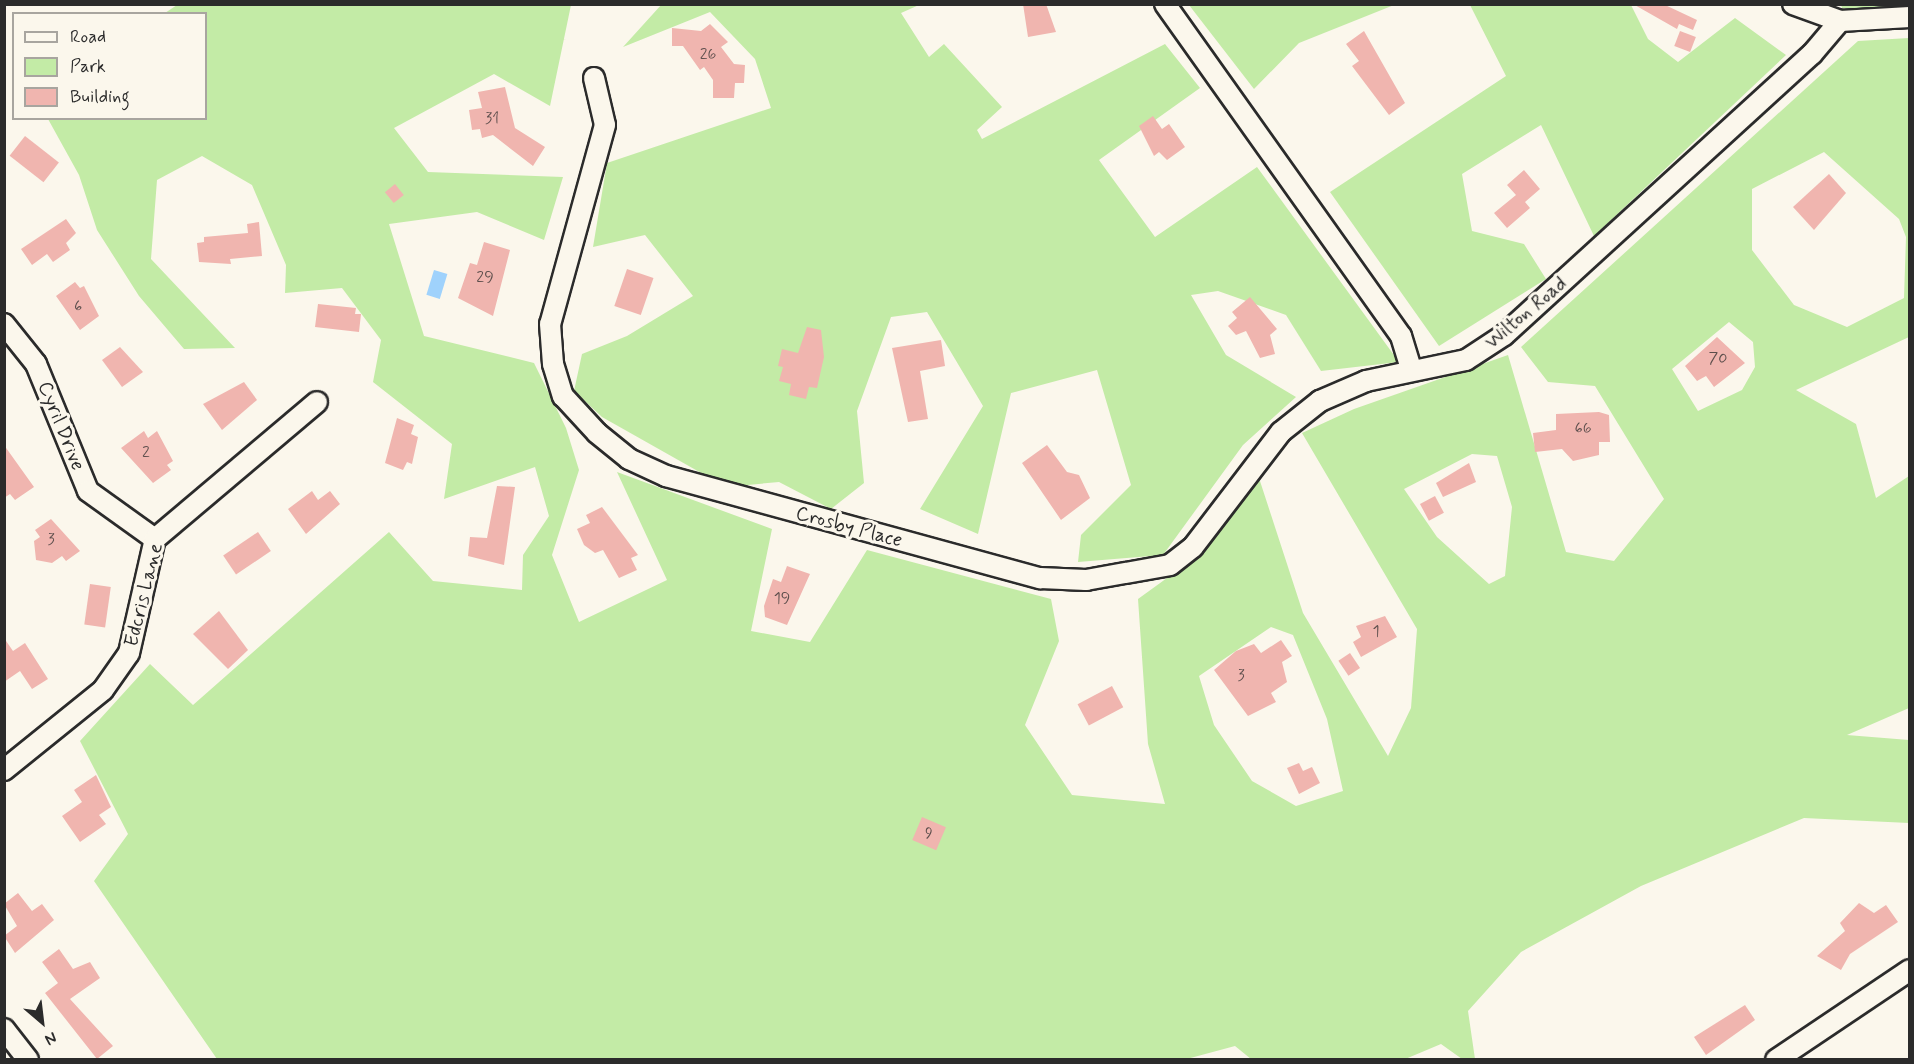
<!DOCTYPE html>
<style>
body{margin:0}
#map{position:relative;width:1914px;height:1064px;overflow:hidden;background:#fbf7ec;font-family:Mynerve,sans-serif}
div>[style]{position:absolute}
.green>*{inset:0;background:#c3eba6}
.water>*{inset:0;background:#9fd2fc;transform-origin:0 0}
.building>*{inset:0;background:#f0b5af;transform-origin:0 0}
.roads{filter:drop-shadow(2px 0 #2b2b2b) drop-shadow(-2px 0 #2b2b2b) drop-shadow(0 2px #2b2b2b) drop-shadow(0 -2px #2b2b2b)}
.minor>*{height:20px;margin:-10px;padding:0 10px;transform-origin:10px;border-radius:10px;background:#fbf7ec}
span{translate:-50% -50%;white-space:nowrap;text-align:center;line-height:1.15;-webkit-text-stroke:6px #fbf7ec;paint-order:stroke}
.number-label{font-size:16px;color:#5c4e4c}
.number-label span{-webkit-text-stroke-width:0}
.street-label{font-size:20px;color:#2b2b2b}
.frame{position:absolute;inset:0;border:6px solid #2b2b2b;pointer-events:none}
.legend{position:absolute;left:12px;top:12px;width:195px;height:108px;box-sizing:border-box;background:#fbf7ec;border:2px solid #a8a59f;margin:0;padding:8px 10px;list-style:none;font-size:18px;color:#2b2b2b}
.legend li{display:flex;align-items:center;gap:12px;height:30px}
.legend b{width:30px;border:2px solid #a8a59f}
.north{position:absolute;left:12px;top:992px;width:60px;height:60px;-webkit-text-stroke:4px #fbf7ec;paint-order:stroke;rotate:152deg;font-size:16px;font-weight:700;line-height:24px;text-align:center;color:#2b2b2b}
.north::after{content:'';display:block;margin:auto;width:21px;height:27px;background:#2b2b2b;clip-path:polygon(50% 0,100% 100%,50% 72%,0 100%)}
</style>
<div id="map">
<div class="green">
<div style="clip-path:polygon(662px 4px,919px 5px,901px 13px,929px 57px,944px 44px,1002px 107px,977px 130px,982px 139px,1165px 44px,1200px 88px,1099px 160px,1155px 237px,1257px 167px,1399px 362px,1321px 371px,1286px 315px,1218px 291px,1191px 295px,1226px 355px,1296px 397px,1243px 445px,1163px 555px,1078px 562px,1081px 535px,1131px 485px,1097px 370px,1011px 393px,978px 534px,920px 509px,983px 406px,927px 312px,891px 317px,857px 411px,864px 483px,831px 509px,779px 482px,726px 487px,602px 417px,574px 391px,582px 354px,627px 336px,693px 296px,645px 235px,593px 247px,607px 163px,771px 108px,755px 59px,710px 12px,623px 47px)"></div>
<div style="clip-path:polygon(evenodd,177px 5px,571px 5px,550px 106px,494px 74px,394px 128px,428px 172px,563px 177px,544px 240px,477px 212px,389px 224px,424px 336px,534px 363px,566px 428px,579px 470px,552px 555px,579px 622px,667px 580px,617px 472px,772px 529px,751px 631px,810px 642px,867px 550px,1051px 599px,1059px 641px,1025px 725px,1072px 795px,1165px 804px,1148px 744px,1138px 599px,1196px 557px,1259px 478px,1303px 613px,1388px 756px,1411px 708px,1417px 629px,1302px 433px,1354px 409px,1508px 355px,1566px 552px,1614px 561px,1664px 499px,1595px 386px,1548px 382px,1521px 347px,1858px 41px,1909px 38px,1909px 337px,1796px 390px,1856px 424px,1876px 498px,1909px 476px,1909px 708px,1847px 735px,1909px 740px,1909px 823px,1804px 818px,1641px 886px,1521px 952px,1468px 1011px,1475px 1059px,1462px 1059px,1441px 1044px,1403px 1060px,1251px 1059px,1235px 1046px,1183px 1060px,217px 1059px,94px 881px,128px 834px,80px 741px,150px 664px,193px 705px,389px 532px,433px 581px,522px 590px,523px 555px,549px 516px,535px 467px,444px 499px,452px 444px,373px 382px,381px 340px,342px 288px,285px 293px,286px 265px,252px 185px,202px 156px,157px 180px,151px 259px,235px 348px,184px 349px,139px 296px,97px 230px,79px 175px,48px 119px,206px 118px,206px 14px,165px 13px,177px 5px,1824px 152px,1899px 219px,1906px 237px,1904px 298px,1847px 327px,1794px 305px,1752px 250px,1752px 189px,1824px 152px,177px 5px,1729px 322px,1753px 342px,1755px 367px,1742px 390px,1698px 411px,1672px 369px,1729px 322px,177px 5px,1472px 454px,1497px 456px,1512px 507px,1505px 576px,1489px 584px,1437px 537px,1404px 489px,1472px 454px,177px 5px,1271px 627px,1293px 635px,1327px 719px,1343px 791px,1296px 806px,1252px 781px,1214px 725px,1199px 676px,1271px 627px)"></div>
<div style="clip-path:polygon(1189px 5px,1394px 5px,1299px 43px,1254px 89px)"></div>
<div style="clip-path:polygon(1470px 5px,1631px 5px,1648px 39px,1678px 62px,1735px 18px,1786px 55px,1594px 236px,1541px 125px,1462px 174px,1472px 231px,1524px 244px,1546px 279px,1439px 346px,1330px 192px,1506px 76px)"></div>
<div style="clip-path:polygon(1841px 5px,1909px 5px,1909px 9px,1842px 8px)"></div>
</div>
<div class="water">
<div style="left:434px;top:270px;width:14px;height:26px;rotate:17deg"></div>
</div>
<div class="building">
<div style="clip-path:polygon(1023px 4px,1046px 4px,1056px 32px,1028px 37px)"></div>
<div style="clip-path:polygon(1633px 4px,1663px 4px,1697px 20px,1693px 30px,1679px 24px,1677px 29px)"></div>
<div style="clip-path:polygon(710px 24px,728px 42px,721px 47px,734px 64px,745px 65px,744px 83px,735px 83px,734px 98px,713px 98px,713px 80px,704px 67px,700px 70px,683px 46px,672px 46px,672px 28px,701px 31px)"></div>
<div style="clip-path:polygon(1364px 31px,1405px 103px,1389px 115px,1352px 66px,1359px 61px,1346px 44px)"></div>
<div style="left:1680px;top:31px;width:17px;height:16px;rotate:21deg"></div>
<div style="clip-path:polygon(505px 87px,515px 128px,545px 147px,533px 166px,493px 135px,482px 138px,480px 129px,472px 130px,469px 110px,482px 108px,478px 92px)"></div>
<div style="clip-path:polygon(1153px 116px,1162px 129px,1169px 124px,1185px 147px,1167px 160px,1159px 152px,1154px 156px,1139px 126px)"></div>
<div style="left:25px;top:136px;width:43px;height:25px;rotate:38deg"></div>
<div style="clip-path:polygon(1524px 170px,1540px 189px,1525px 202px,1530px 208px,1507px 228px,1494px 213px,1516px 195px,1507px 185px)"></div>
<div style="clip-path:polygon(1829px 174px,1846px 193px,1814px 230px,1793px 207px)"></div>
<div style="left:395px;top:184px;width:14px;height:13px;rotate:51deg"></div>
<div style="clip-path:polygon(66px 219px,76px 233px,66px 243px,70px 250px,53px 262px,47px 254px,32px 265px,21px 249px)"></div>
<div style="clip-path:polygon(259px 222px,262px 256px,230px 259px,231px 264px,199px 262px,197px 243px,204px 242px,204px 237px,248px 233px,247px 224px)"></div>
<div style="clip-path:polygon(484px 242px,510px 250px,493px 316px,458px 298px,470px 263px,477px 265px)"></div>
<div style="left:627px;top:269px;width:28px;height:39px;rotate:19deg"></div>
<div style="clip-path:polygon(75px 282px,80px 288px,84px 286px,99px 316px,80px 330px,56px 296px)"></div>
<div style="clip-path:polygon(1250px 297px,1277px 329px,1270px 335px,1275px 354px,1260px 358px,1246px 331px,1236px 335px,1228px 326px,1237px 318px,1232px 312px)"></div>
<div style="clip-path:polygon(318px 304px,356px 308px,355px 314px,361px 314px,359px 332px,315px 327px)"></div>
<div style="clip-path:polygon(807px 327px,821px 330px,824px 357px,817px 388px,809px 387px,806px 399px,789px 395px,791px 384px,779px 381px,783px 367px,778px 366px,782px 349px,798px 353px)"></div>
<div style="clip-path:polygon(1717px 337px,1745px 363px,1714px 387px,1706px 376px,1697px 381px,1685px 366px)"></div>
<div style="clip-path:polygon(941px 340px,945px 366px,920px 371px,928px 419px,908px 422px,892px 348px)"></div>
<div style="clip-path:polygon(120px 347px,143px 372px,122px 387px,102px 360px)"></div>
<div style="clip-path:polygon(244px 382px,257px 400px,222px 430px,203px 404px)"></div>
<div style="clip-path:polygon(1599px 412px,1609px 415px,1610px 442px,1599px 442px,1599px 455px,1573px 461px,1562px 449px,1535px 452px,1533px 433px,1556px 430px,1556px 414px)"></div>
<div style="clip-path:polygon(397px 418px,414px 425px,411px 434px,418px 437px,412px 464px,407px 462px,403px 470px,385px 463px)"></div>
<div style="clip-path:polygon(144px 431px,148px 438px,157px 431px,173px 461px,167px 465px,171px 470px,153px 483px,121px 448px)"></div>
<div style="clip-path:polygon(4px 445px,34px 487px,15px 500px,10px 494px,4px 498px)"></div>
<div style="clip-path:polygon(1047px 445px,1067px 472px,1079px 475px,1090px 498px,1061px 520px,1022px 463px)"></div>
<div style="clip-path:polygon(1469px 463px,1476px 482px,1443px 497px,1436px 483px)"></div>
<div style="clip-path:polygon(497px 486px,515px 487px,504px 565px,468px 556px,470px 537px,487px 538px)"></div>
<div style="clip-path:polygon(312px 491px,318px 500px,330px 491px,340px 504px,306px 534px,288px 509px)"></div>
<div style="left:1435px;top:496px;width:19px;height:17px;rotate:62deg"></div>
<div style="clip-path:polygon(602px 507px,638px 555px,631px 558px,637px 570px,619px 578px,603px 550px,595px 553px,584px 545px,577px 529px,590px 523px,586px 515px)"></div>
<div style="clip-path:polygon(51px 519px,80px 551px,66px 561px,62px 556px,52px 563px,36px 560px,34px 541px,40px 537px,35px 530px)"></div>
<div style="left:258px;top:532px;width:23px;height:42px;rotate:56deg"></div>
<div style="clip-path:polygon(787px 566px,810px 574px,787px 625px,765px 617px,764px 606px,773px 579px,781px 582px)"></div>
<div style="left:90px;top:584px;width:21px;height:41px;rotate:8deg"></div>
<div style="clip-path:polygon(219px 611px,248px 650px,228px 669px,193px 634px)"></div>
<div style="clip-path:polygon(1385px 616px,1397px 637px,1361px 657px,1353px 642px,1361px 637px,1356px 626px)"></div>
<div style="clip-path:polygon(4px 638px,13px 651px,25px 643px,48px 679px,32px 689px,20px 671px,4px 682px)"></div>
<div style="clip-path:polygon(1281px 640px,1292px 656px,1282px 662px,1287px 682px,1271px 693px,1276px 702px,1248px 716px,1214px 670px,1236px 651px,1254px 644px,1261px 653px)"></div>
<div style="left:1350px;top:653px;width:18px;height:14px;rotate:56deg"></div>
<div style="left:1112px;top:686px;width:24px;height:39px;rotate:62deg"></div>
<div style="clip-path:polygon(1299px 763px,1303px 771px,1312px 767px,1320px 783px,1299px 794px,1287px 768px)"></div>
<div style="clip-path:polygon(96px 775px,111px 807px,99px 815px,106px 824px,80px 842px,62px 816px,82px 802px,74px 790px)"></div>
<div style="left:922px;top:817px;width:26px;height:25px;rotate:23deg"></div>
<div style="clip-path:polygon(18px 893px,32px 911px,42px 904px,54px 920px,15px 953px,4px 936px,17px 926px,4px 904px)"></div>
<div style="clip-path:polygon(1859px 903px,1874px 913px,1886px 905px,1898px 922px,1850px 954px,1841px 970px,1817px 956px,1845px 931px,1840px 923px)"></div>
<div style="clip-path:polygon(59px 949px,73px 969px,90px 962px,100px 978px,70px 999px,113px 1046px,97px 1059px,45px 993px,58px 983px,42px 962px)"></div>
<div style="clip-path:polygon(1745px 1005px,1755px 1020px,1706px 1055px,1694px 1037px)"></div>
</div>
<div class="roads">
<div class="minor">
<div style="left:1165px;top:4px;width:407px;rotate:54.6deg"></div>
<div style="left:1401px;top:336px;width:34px;rotate:73deg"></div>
<div style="left:1793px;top:4px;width:50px;rotate:19.9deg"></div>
<div style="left:1840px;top:21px;width:70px;rotate:-3.3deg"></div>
<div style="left:594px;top:78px;width:48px;rotate:76.8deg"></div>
<div style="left:605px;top:125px;width:206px;rotate:105.4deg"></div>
<div style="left:550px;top:324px;width:40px;rotate:85.7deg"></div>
<div style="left:553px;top:364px;width:34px;rotate:73deg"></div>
<div style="left:563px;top:396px;width:50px;rotate:47.4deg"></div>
<div style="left:597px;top:433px;width:41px;rotate:39.1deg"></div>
<div style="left:629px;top:459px;width:41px;rotate:24.7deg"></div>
<div style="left:666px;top:476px;width:388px;rotate:15.3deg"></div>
<div style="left:1040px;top:578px;width:46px;rotate:2.5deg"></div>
<div style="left:1086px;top:580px;width:85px;rotate:-10.1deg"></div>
<div style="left:1170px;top:565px;width:29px;rotate:-38deg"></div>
<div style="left:1193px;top:547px;width:145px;rotate:-52.6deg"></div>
<div style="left:1281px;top:432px;width:50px;rotate:-38.5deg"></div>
<div style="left:1320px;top:401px;width:50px;rotate:-23.5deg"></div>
<div style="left:1366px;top:381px;width:102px;rotate:-11.9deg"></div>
<div style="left:1466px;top:360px;width:45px;rotate:-33.3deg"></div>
<div style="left:1504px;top:335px;width:417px;rotate:-42.4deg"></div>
<div style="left:1812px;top:54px;width:43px;rotate:-49.7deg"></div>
<div style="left:4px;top:324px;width:51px;rotate:51.3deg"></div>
<div style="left:36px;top:364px;width:137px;rotate:67.7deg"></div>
<div style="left:88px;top:491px;width:82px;rotate:35.6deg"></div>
<div style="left:4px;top:770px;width:127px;rotate:-38.9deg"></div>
<div style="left:103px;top:690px;width:45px;rotate:-54.9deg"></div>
<div style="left:129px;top:653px;width:117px;rotate:-77.2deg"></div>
<div style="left:155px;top:539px;width:212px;rotate:-40.2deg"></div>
<div style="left:4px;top:1029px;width:39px;rotate:52deg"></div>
<div style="left:1776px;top:1060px;width:161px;rotate:-33.9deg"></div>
</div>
</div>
<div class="number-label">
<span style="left:708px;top:55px">26</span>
<span style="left:492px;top:119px">31</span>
<span style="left:485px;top:278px">29</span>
<span style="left:78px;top:307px">6</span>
<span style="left:1718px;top:359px">70</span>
<span style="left:1583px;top:429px">66</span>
<span style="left:146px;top:453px">2</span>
<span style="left:51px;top:540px">3</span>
<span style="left:782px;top:599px">19</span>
<span style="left:1376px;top:632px">1</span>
<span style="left:1241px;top:676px">3</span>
<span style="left:929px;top:834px">9</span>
</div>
<div class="street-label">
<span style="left:1526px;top:313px;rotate:-40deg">Wilton Road</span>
<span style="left:61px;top:426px;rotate:68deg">Cyril Drive</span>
<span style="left:849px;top:527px;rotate:15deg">Crosby Place</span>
<span style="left:144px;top:595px;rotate:-76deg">Edcris Lane</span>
</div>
<div class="frame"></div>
<ul class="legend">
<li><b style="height:8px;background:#fbf7ec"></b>Road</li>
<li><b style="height:16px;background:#c3eba6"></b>Park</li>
<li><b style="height:16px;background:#f0b5af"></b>Building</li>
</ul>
<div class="north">N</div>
</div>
